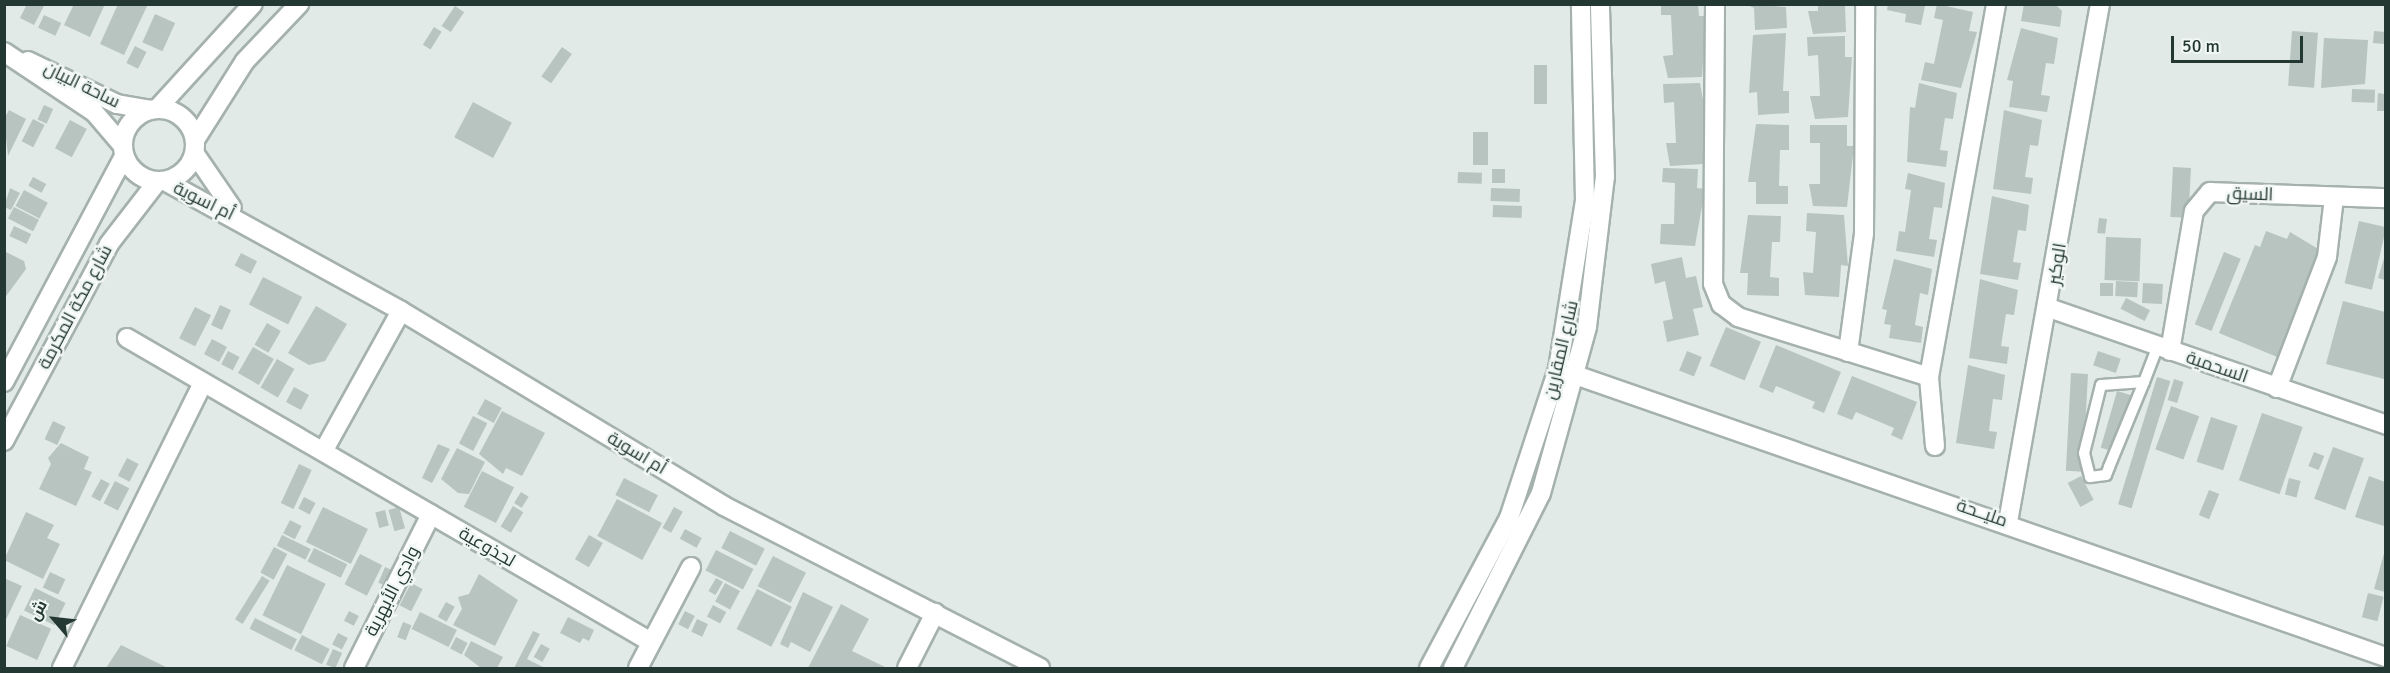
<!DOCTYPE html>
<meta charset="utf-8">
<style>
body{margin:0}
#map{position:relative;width:2390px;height:673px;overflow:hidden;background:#e1eae6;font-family:Signika,Cairo,sans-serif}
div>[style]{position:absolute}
.building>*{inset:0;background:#b7c4bf;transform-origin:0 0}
.roads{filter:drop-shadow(2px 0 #a5b1ad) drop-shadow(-2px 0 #a5b1ad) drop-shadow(0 2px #a5b1ad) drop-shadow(0 -2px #a5b1ad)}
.service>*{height:10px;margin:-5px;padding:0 5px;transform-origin:5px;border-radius:5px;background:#fff}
.minor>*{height:18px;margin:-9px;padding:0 9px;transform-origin:9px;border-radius:9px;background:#fff}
.secondary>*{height:18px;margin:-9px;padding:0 9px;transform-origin:9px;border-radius:9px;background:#fff}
.secondary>.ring{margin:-9px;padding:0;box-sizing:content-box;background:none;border:18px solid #fff;border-radius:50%}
span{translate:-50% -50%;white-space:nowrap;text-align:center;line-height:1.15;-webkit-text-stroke:5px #f1f7f4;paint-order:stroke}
.street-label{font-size:18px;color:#243833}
.frame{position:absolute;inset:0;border:6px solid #243833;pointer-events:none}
.north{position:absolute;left:24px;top:589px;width:60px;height:60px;-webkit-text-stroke:4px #f1f7f4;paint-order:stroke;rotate:298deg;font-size:16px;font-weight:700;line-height:24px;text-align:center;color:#243833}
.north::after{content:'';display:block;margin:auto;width:21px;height:27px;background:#243833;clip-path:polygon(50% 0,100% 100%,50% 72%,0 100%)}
.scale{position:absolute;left:2171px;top:36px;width:132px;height:27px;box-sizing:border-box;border:3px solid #243833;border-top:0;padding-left:8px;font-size:18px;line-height:21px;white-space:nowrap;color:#243833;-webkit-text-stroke:4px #f1f7f4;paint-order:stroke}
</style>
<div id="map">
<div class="building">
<div style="clip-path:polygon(27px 4px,45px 4px,34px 25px,20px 18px)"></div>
<div style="clip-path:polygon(74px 4px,105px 4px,90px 37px,64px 25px)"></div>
<div style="clip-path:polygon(118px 4px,148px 4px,124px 55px,100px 44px)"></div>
<div style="clip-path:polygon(1661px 4px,1698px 4px,1699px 16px,1706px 16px,1702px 77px,1668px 78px,1663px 56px,1673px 55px,1671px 15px,1661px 15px)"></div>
<div style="clip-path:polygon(1746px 4px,1786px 7px,1787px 28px,1755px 30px,1754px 8px)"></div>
<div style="clip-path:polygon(1818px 4px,1845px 4px,1846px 32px,1813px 34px,1808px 11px,1818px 11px)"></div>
<div style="clip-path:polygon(1888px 4px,1925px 6px,1921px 25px,1905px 22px,1906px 14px,1887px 10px)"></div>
<div style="clip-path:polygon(1937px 4px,1973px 12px,1969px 31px,1977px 32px,1961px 88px,1921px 80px,1925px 62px,1934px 64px,1943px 20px,1934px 18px)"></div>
<div style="clip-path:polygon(2024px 4px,2055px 4px,2062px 11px,2060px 27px,2021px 21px)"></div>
<div style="left:455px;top:6px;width:11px;height:24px;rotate:34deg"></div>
<div style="left:155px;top:14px;width:22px;height:31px;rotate:24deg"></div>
<div style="left:44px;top:15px;width:19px;height:14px;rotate:25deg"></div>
<div style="left:434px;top:27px;width:9px;height:21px;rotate:32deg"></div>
<div style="clip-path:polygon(2021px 28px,2058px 38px,2054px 64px,2046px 63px,2041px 95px,2050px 96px,2047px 112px,2009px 107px,2013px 81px,2007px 80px)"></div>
<div style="left:2292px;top:31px;width:26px;height:55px;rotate:4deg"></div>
<div style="left:2374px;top:31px;width:11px;height:12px;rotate:5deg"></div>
<div style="clip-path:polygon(1786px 33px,1783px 91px,1789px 91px,1789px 113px,1758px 115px,1757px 92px,1749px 93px,1753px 35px)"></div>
<div style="clip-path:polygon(1845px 36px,1845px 57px,1852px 57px,1848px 117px,1815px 119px,1810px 96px,1820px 96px,1818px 55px,1808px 56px,1807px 37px)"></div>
<div style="clip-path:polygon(2324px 38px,2368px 40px,2365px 84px,2321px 88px)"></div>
<div style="left:135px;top:46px;width:13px;height:19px;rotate:27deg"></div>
<div style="left:562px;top:47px;width:12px;height:36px;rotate:35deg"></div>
<div style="left:1534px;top:65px;width:13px;height:39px"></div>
<div style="clip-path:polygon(1700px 83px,1709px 132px,1703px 133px,1704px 164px,1670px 166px,1666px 143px,1676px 143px,1674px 102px,1664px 103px,1663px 84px)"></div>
<div style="clip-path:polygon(1919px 83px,1957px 93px,1953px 119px,1945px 118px,1940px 150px,1948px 151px,1946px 167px,1907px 162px,1910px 107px,1915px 108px)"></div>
<div style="left:2352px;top:89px;width:23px;height:13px;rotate:2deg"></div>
<div style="clip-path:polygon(2378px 93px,2385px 94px,2385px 111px,2377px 111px)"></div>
<div style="left:473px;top:102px;width:44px;height:40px;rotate:28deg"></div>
<div style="left:44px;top:105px;width:10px;height:16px;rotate:24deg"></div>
<div style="clip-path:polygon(9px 110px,26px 119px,8px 156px,4px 119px)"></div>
<div style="clip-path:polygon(2004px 110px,2042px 120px,2038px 146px,2030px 145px,2025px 177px,2033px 178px,2031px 194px,1993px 189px)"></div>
<div style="left:33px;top:119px;width:13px;height:25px;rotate:27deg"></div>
<div style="left:70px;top:120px;width:19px;height:32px;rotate:28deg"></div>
<div style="clip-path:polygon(1756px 124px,1789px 125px,1789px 150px,1780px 150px,1779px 186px,1788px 186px,1788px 204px,1756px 204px,1756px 182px,1748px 182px)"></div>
<div style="clip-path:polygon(1810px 125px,1847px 125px,1847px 146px,1854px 146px,1847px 207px,1813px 206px,1809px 184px,1820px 184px,1820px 143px,1810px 143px)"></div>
<div style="left:1473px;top:132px;width:15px;height:33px"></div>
<div style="left:2173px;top:167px;width:18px;height:50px;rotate:3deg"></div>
<div style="clip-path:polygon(1663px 168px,1698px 169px,1697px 188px,1705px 189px,1695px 246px,1660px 244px,1661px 224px,1674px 224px,1675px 183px,1662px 182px)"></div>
<div style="left:1492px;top:169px;width:13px;height:14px"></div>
<div style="left:1458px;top:172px;width:24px;height:11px;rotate:2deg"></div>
<div style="clip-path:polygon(1908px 173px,1945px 183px,1942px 208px,1934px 207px,1929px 239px,1937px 240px,1934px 257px,1896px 251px,1899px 231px,1905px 232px,1911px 190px,1905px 189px)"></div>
<div style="left:33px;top:177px;width:15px;height:10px;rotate:28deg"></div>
<div style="clip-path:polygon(10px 188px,20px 193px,11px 210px,4px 207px)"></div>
<div style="left:1491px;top:188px;width:29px;height:13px;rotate:2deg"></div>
<div style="left:24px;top:190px;width:27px;height:18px;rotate:28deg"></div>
<div style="clip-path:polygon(1992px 196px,2029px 205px,2026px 231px,2018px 230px,2013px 262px,2021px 263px,2018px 280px,1980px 274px)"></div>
<div style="left:1493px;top:205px;width:29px;height:12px;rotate:2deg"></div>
<div style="left:14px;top:207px;width:28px;height:13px;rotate:27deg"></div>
<div style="clip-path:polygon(1807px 213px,1844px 215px,1848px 266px,1841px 265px,1839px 297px,1805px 295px,1803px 272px,1813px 273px,1816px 232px,1806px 231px)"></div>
<div style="clip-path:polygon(1748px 215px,1781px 216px,1780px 242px,1772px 242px,1770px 277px,1779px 278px,1779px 296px,1747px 295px,1748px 273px,1740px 273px)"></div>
<div style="left:2099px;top:218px;width:8px;height:15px;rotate:7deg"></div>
<div style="left:2359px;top:221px;width:28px;height:64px;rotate:13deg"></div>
<div style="left:14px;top:226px;width:19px;height:11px;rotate:25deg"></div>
<div style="clip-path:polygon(2266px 231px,2287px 239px,2290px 232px,2325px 253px,2282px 359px,2219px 333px,2255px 245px,2260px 247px)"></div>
<div style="left:2106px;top:237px;width:35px;height:43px;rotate:2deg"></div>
<div style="clip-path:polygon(4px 251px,24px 261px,26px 269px,4px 299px)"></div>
<div style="left:2224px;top:252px;width:18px;height:78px;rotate:22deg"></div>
<div style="left:241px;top:253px;width:18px;height:14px;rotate:27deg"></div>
<div style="clip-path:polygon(2385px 255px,2385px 280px,2378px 278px)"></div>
<div style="clip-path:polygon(1682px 257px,1686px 278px,1696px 276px,1703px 307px,1693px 309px,1699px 335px,1667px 342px,1663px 321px,1673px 319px,1665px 281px,1655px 284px,1651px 264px)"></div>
<div style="clip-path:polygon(1894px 259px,1932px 269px,1928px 295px,1920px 293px,1915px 325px,1923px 327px,1921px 343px,1889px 338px,1891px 325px,1884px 324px,1887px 310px,1882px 309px)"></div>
<div style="left:263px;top:277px;width:44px;height:31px;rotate:27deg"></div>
<div style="clip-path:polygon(1980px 279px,2018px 290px,2014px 315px,2006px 314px,2001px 346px,2009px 347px,2007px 364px,1969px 358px)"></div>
<div style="left:2116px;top:281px;width:22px;height:15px;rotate:3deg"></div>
<div style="left:2100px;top:283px;width:13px;height:13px"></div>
<div style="left:2143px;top:283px;width:20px;height:20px;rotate:3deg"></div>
<div style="left:2126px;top:298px;width:27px;height:12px;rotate:27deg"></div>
<div style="clip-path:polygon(2343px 301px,2385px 312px,2384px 379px,2326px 364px)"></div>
<div style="left:220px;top:305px;width:12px;height:22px;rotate:24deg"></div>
<div style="clip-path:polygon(316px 306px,347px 324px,325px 361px,309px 365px,288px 353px)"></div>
<div style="left:195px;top:307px;width:18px;height:35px;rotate:27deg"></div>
<div style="left:267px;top:323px;width:16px;height:25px;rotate:30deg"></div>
<div style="left:1726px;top:327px;width:38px;height:42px;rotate:23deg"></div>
<div style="left:212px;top:339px;width:17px;height:17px;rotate:28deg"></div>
<div style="clip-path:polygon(1776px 345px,1841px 372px,1824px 413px,1812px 408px,1815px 402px,1776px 386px,1773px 393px,1759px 387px)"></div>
<div style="left:253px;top:347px;width:24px;height:30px;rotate:30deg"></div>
<div style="left:228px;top:351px;width:13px;height:15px;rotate:27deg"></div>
<div style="left:1687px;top:351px;width:16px;height:21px;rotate:22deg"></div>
<div style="left:2098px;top:351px;width:24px;height:15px;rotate:19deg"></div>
<div style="left:277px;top:359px;width:20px;height:33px;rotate:30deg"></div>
<div style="clip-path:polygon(1968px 365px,2005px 375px,2002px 400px,1993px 399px,1989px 431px,1997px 432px,1994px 449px,1956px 443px)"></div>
<div style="left:2071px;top:373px;width:17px;height:98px;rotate:3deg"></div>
<div style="clip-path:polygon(1852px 376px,1917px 402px,1902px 440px,1891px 435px,1894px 428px,1856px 412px,1852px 420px,1837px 414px)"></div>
<div style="left:2157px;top:377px;width:14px;height:133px;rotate:17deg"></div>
<div style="left:2174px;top:379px;width:10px;height:22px;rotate:17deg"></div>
<div style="left:294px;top:387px;width:17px;height:17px;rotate:28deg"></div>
<div style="left:2117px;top:391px;width:15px;height:59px;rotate:16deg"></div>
<div style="left:485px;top:399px;width:19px;height:17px;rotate:28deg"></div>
<div style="left:2171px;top:406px;width:30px;height:46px;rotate:20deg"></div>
<div style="clip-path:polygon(502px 411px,545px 433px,522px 476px,506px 468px,503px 474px,479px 454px)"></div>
<div style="left:2262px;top:413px;width:43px;height:71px;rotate:19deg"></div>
<div style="left:473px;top:416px;width:16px;height:31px;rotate:27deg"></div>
<div style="left:2211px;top:417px;width:28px;height:47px;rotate:18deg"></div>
<div style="left:53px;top:421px;width:14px;height:20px;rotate:25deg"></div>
<div style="clip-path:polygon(61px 443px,89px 457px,84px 469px,92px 472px,76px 506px,39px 489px,51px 464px,48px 458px)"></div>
<div style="clip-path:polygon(438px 444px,450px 449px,432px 483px,422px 478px)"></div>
<div style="left:2333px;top:447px;width:33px;height:55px;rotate:20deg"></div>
<div style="clip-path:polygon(457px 448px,485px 462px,469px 494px,458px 493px,441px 479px)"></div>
<div style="left:2314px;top:452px;width:11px;height:15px;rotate:22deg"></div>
<div style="left:127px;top:458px;width:13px;height:20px;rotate:27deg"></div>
<div style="left:299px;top:464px;width:14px;height:43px;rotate:25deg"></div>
<div style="left:482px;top:471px;width:36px;height:40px;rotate:27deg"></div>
<div style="left:2081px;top:476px;width:27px;height:15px;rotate:62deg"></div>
<div style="clip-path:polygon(2369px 476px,2385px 482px,2384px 526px,2355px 517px)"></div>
<div style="left:624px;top:478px;width:38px;height:19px;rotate:27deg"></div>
<div style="left:2289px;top:478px;width:12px;height:17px;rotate:14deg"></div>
<div style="left:101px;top:479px;width:10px;height:20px;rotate:29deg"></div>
<div style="left:115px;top:481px;width:16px;height:25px;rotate:27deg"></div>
<div style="left:2209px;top:490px;width:11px;height:27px;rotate:22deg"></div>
<div style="left:521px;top:492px;width:9px;height:13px;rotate:32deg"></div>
<div style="left:304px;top:497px;width:13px;height:13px;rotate:27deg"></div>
<div style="left:617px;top:499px;width:51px;height:42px;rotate:28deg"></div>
<div style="left:513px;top:506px;width:12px;height:24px;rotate:31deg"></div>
<div style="left:323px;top:507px;width:50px;height:39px;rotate:26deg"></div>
<div style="left:399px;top:507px;width:22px;height:11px;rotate:74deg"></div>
<div style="left:674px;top:507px;width:10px;height:24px;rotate:29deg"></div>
<div style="left:385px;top:510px;width:16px;height:10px;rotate:76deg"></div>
<div style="clip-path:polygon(26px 512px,54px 525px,47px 538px,60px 544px,43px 579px,4px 560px)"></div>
<div style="left:290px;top:520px;width:13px;height:15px;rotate:27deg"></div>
<div style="left:685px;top:529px;width:19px;height:11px;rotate:28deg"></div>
<div style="left:730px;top:531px;width:39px;height:19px;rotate:27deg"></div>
<div style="left:282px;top:535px;width:32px;height:12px;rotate:26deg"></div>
<div style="left:589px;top:535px;width:16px;height:28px;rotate:30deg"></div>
<div style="left:274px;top:547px;width:15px;height:29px;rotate:28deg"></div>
<div style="left:314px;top:548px;width:37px;height:15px;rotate:26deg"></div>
<div style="left:716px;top:550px;width:42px;height:23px;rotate:27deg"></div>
<div style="clip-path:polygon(2385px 550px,2385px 592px,2374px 589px)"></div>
<div style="left:360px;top:554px;width:25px;height:34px;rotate:27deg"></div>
<div style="left:773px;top:556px;width:37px;height:34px;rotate:27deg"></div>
<div style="left:287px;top:565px;width:43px;height:56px;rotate:26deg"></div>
<div style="left:385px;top:567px;width:8px;height:17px;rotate:23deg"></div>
<div style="left:50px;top:572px;width:17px;height:17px;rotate:25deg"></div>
<div style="clip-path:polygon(479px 574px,518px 600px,495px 646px,453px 625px,462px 609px,458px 597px,469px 594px)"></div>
<div style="left:262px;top:576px;width:9px;height:51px;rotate:32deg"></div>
<div style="clip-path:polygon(4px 578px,22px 586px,4px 624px)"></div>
<div style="left:716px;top:578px;width:8px;height:15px;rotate:30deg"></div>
<div style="left:411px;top:583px;width:13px;height:25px;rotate:27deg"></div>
<div style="left:725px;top:583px;width:17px;height:21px;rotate:28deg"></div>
<div style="left:35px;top:588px;width:34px;height:25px;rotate:26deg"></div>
<div style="left:757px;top:589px;width:39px;height:45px;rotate:27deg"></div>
<div style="clip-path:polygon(803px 592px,833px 607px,810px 652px,791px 642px,788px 648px,780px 644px)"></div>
<div style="left:2368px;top:593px;width:16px;height:25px;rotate:14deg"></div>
<div style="left:446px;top:602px;width:10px;height:17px;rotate:29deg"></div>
<div style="clip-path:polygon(841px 604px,869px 619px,852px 651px,887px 668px,808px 668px)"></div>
<div style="left:713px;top:605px;width:15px;height:13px;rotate:28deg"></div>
<div style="left:349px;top:611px;width:11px;height:11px;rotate:27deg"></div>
<div style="left:685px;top:611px;width:11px;height:15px;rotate:27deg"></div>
<div style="left:420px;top:612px;width:41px;height:19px;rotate:26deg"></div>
<div style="left:20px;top:615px;width:34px;height:34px;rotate:24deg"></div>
<div style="clip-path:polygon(568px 617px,594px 630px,589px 641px,583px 638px,580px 643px,560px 633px)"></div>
<div style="left:255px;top:618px;width:47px;height:12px;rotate:27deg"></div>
<div style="left:697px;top:619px;width:12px;height:14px;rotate:24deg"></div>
<div style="left:403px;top:622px;width:9px;height:16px;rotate:21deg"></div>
<div style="clip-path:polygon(533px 631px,540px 634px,527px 659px,545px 668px,514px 668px)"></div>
<div style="left:338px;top:633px;width:11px;height:13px;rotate:27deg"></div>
<div style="left:302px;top:635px;width:31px;height:17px;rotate:27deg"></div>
<div style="left:456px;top:637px;width:13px;height:13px;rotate:27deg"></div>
<div style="clip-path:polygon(471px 641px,503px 657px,497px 668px,481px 668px,464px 655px)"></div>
<div style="left:541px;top:644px;width:10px;height:15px;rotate:29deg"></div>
<div style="clip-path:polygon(121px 645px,168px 668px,106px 668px)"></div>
<div style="left:333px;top:649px;width:10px;height:17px;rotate:24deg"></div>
</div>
<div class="roads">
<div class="service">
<div style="left:2144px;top:382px;width:43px;rotate:176deg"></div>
<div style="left:2101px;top:385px;width:70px;rotate:104deg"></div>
<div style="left:2084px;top:453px;width:25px;rotate:76deg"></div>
<div style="left:2090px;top:477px;width:16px;rotate:-7deg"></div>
<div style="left:2106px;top:475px;width:9px;rotate:-69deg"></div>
<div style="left:2109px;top:467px;width:92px;rotate:-67.6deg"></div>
<div style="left:2144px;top:382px;width:36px;rotate:-69deg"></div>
</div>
<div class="minor">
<div style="left:1715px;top:4px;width:280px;rotate:90.4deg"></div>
<div style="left:1713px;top:284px;width:22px;rotate:68deg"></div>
<div style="left:1721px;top:304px;width:21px;rotate:37deg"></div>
<div style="left:1738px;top:317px;width:200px;rotate:17.4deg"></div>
<div style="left:4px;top:52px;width:108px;rotate:33.7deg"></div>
<div style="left:94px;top:112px;width:45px;rotate:49.5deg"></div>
<div style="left:28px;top:61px;width:99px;rotate:25.8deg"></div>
<div style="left:117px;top:104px;width:34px;rotate:10deg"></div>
<div style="left:195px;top:154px;width:65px;rotate:55.6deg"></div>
<div style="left:165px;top:181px;width:269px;rotate:28.8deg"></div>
<div style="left:401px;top:311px;width:377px;rotate:31.1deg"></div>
<div style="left:724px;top:506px;width:355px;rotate:27.1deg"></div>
<div style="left:2049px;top:308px;width:357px;rotate:19.1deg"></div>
<div style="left:127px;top:338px;width:606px;rotate:30.12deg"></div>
<div style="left:2170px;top:351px;width:142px;rotate:-80.3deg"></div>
<div style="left:2194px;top:211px;width:25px;rotate:-50deg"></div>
<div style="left:2210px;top:192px;width:176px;rotate:2deg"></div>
<div style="left:1848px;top:352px;width:120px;rotate:-82.3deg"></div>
<div style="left:1864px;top:233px;width:229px;rotate:-89.7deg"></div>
<div style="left:1558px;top:369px;width:877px;rotate:19.18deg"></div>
<div style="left:2277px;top:388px;width:140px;rotate:-69.1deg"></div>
<div style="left:2327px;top:257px;width:60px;rotate:-83.3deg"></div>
<div style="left:1935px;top:446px;width:69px;rotate:-95deg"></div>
<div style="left:1929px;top:377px;width:379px;rotate:-79.8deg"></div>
<div style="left:324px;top:450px;width:159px;rotate:-61deg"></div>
<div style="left:2008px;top:522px;width:526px;rotate:-79.93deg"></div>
<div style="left:62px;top:668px;width:318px;rotate:-63.7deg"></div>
<div style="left:354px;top:668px;width:172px;rotate:-63.4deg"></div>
<div style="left:638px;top:668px;width:114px;rotate:-62.3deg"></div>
<div style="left:907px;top:668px;width:62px;rotate:-63deg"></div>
<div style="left:1429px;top:668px;width:170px;rotate:-61.9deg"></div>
<div style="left:1509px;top:518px;width:157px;rotate:-71.8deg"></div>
<div style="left:1558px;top:369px;width:170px;rotate:-80.9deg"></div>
<div style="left:1585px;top:201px;width:197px;rotate:-91.2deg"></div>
<div style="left:1453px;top:668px;width:196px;rotate:-63.3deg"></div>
<div style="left:1541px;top:493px;width:172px;rotate:-74.5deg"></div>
<div style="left:1587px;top:327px;width:151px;rotate:-83.2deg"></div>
<div style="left:1605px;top:177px;width:173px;rotate:-91.7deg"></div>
</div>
<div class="secondary">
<div class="ring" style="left:123px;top:109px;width:54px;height:54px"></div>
<div style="left:157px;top:109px;width:142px;rotate:-47.6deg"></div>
<div style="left:195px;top:140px;width:93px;rotate:-57.7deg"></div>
<div style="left:245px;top:61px;width:79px;rotate:-46.5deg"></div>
<div style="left:4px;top:382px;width:256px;rotate:-62deg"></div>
<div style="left:4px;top:441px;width:223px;rotate:-61.9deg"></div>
<div style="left:109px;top:244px;width:78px;rotate:-52.3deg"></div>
</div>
</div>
<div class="street-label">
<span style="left:82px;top:85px;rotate:26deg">ساحة البيان</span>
<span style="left:2250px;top:194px;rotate:2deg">السيق</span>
<span style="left:204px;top:201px;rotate:26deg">أم اسوية</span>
<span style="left:2057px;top:264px;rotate:-81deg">الوكير</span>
<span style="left:75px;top:307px;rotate:-62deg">شارع مكة المكرمة</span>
<span style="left:1561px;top:350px;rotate:-77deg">شارع المقارين</span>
<span style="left:2217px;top:367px;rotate:19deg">السحمية</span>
<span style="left:637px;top:453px;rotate:31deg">أم اسوية</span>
<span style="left:1982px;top:513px;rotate:19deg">مليــحة</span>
<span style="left:487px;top:547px;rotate:30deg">لجذوعية</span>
<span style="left:392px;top:591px;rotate:-63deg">وادي الأبهرية</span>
</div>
<div class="frame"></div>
<div class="north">ش</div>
<div class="scale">50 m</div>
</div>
